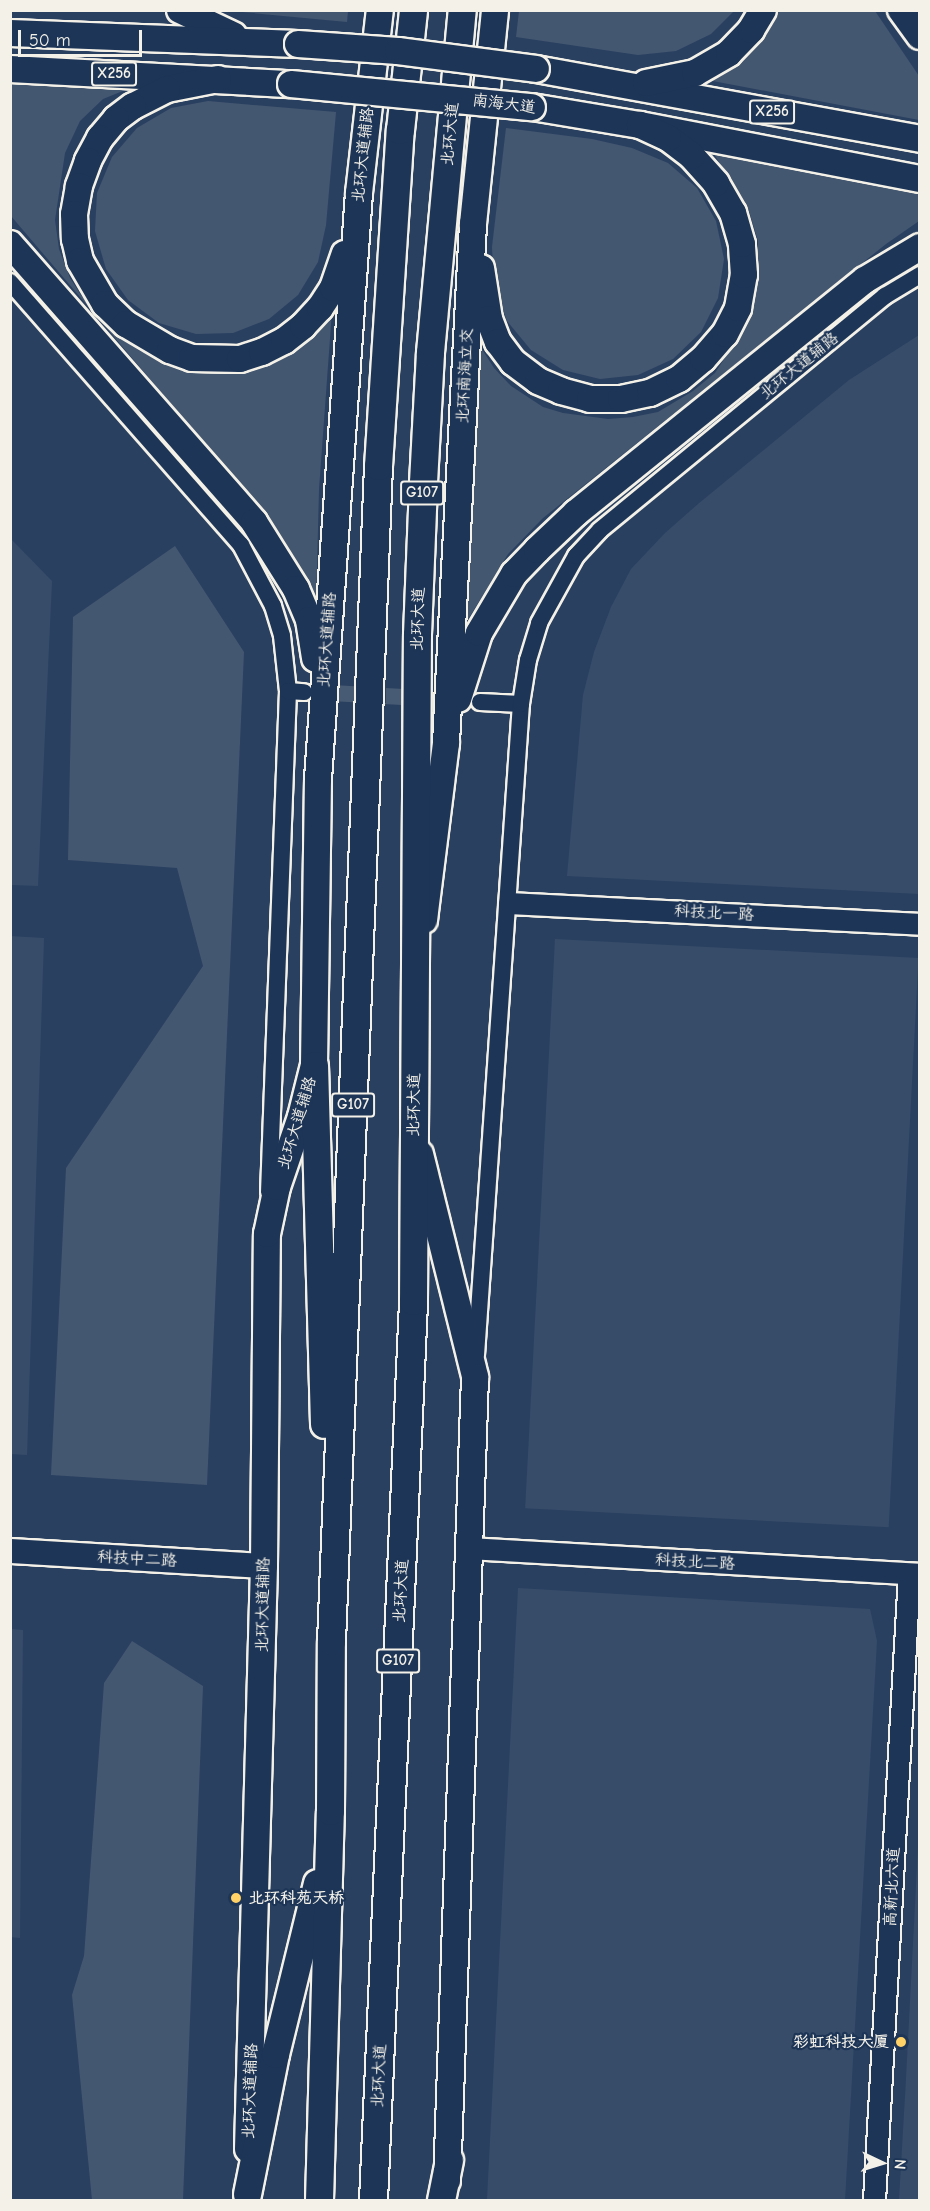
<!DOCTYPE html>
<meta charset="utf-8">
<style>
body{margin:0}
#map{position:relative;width:930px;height:2211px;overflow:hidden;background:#2a4060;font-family:"Comic Neue","LXGW WenKai TC",sans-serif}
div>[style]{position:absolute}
.built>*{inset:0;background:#374c69;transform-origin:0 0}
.green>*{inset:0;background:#445771}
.minor-tunnel>*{height:16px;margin-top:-8px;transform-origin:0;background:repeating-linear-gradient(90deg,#485b74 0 16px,transparent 0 24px)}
.roads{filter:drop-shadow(2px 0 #f4f1e8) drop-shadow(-2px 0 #f4f1e8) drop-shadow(0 2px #f4f1e8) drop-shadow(0 -2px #f4f1e8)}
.minor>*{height:16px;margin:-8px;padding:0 8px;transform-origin:8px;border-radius:8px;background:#1d3557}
.tertiary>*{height:21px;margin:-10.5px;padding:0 10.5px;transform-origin:10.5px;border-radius:10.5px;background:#1d3557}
.secondary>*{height:24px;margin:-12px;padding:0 12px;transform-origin:12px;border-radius:12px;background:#1d3557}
.primary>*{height:26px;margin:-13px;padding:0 13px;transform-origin:13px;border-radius:13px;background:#1d3557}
.trunk>*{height:27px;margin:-13.5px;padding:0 13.5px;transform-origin:13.5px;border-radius:13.5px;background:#1d3557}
.bridges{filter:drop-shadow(2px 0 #f4f1e8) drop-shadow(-2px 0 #f4f1e8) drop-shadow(0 2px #f4f1e8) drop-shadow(0 -2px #f4f1e8)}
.primary-bridge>*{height:26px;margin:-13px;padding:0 13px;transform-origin:13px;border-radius:13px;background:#1d3557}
.dots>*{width:16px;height:16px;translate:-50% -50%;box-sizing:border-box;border:3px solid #1d3557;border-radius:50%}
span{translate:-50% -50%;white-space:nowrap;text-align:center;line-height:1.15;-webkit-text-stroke:4.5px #1d3557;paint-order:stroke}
.shield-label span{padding:2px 4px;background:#1d3557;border:2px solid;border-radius:4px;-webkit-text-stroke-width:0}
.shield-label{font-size:15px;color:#f4f1e8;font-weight:700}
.street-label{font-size:16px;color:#f4f1e8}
.poi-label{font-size:16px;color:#f4f1e8;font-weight:700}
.left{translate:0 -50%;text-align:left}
.right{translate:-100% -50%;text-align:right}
.frame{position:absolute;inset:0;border:12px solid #f4f1e8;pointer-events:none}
.north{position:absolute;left:852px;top:2133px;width:60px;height:60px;-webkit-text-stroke:4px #1d3557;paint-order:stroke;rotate:94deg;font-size:16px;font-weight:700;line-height:24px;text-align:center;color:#f4f1e8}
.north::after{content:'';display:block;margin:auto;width:21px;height:27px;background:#f4f1e8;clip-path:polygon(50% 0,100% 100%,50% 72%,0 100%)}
.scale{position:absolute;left:18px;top:30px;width:124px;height:27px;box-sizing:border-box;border:3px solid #f4f1e8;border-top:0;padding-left:8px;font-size:18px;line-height:21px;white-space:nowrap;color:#f4f1e8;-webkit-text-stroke:4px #1d3557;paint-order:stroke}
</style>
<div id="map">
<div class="built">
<div style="clip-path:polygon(919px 335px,919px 894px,567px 876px,583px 695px,594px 652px,611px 607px,631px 569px,665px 533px,698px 504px,849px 380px)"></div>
<div style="clip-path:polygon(10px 538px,52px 581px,38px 886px,11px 885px)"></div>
<div style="clip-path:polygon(10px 936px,44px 938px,27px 1455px,10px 1454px)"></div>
<div style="left:555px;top:939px;width:364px;height:570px;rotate:3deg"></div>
<div style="clip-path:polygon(518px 1588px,870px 1609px,877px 1641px,845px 2200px,487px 2200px)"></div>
<div style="clip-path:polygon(11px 1629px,23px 1630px,20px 1938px,10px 1937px)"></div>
<div style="clip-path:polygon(919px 1827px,919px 2200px,899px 2200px,906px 2079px)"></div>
</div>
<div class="green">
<div style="clip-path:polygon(231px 11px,348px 11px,347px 22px)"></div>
<div style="clip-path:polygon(519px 11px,519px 10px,734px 11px,711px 34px,676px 51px,638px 55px,516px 37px)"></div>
<div style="clip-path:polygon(775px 11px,875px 11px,919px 76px,919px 120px,697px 78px)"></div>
<div style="clip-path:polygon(10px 82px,135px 86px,103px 99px,80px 121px,65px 153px,55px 220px,59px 249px,70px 278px,81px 295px,119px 337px,140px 351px,164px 361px,210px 371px,236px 372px,258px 368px,281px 359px,303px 343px,332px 311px,319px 489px,316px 608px,299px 566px,254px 501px,11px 216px)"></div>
<div style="clip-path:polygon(208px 101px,336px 112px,326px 225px,318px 262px,298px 295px,269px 319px,233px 333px,196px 334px,159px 323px,128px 300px,106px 269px,95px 231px,97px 193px,112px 157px,137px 128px,171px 108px)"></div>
<div style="clip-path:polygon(506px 128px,592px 139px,632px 148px,668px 163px,697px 188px,716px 221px,724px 259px,718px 298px,701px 332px,673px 359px,638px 375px,600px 379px,563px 370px,531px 350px,507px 321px,494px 285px,492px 247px)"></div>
<div style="clip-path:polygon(714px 154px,919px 191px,919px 221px,886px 244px,543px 518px,508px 554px,459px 634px,476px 340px,494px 368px,511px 386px,543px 407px,563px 413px,608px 419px,633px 417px,658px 412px,693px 391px,715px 373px,734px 344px,752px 308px,758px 277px,758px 241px,749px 211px)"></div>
<div style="clip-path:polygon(175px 546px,244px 652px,207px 1485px,51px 1475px,66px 1168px,203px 966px,177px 868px,68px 860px,73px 617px)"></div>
<div style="clip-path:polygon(132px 1641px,203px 1686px,183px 2200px,92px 2200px,72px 1995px,84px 1956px,104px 1683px)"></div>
</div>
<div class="minor-tunnel">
<div style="left:314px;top:692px;width:142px;rotate:3.2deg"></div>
</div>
<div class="roads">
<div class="minor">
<div style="left:10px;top:282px;width:350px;rotate:48.7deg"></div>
<div style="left:241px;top:545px;width:69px;rotate:62.3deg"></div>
<div style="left:273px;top:606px;width:31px;rotate:73deg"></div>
<div style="left:282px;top:636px;width:55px;rotate:83.8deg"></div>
<div style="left:288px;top:691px;width:501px;rotate:92.17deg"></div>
<div style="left:288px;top:691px;width:16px;rotate:4deg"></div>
<div style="left:480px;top:702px;width:41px;rotate:2.8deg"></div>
<div style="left:476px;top:1355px;width:653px;rotate:-86.05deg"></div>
<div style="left:521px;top:704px;width:45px;rotate:-81deg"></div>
<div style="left:528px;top:660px;width:39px;rotate:-73deg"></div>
<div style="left:539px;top:623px;width:77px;rotate:-61.1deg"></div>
<div style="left:576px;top:556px;width:35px;rotate:-47deg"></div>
<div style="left:600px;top:530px;width:369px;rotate:-39.4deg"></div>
<div style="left:885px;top:296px;width:41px;rotate:-31deg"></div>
</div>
<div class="tertiary">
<div style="left:509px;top:903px;width:412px;rotate:2.9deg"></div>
<div style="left:470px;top:1548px;width:451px;rotate:3.3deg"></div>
<div style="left:874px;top:2200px;width:627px;rotate:-86.8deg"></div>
</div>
<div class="secondary">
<div style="left:10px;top:1551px;width:254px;rotate:3.4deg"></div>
</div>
<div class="primary">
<div style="left:180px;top:10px;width:59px;rotate:25.3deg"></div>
<div style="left:901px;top:10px;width:32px;rotate:54deg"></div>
<div style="left:10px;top:33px;width:288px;rotate:2.2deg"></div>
<div style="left:10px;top:69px;width:281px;rotate:3.1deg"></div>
<div style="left:536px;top:69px;width:390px;rotate:10.3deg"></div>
<div style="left:218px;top:79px;width:52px;rotate:168.9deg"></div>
<div style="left:167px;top:89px;width:38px;rotate:153deg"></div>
<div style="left:133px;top:106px;width:21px;rotate:143deg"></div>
<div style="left:116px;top:119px;width:25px;rotate:130deg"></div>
<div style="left:100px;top:138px;width:26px;rotate:118deg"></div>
<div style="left:88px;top:161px;width:27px;rotate:110deg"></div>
<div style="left:79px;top:186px;width:28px;rotate:100deg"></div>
<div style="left:74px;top:214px;width:25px;rotate:88deg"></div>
<div style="left:75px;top:239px;width:23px;rotate:77deg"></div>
<div style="left:80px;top:261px;width:50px;rotate:59.8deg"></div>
<div style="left:105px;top:304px;width:29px;rotate:44deg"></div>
<div style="left:126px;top:324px;width:51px;rotate:30.6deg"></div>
<div style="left:170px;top:350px;width:23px;rotate:20deg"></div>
<div style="left:192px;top:358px;width:48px;rotate:1.2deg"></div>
<div style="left:240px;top:359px;width:23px;rotate:-18deg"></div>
<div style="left:262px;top:352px;width:25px;rotate:-27deg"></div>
<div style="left:284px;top:341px;width:24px;rotate:-38deg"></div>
<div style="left:303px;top:326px;width:25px;rotate:-47deg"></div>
<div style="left:320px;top:308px;width:24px;rotate:-57deg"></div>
<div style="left:333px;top:288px;width:36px;rotate:-71deg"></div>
<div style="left:646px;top:83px;width:50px;rotate:-11.5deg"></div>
<div style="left:695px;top:73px;width:39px;rotate:-30deg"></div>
<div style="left:729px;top:53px;width:32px;rotate:-46deg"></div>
<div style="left:751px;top:30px;width:23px;rotate:-59deg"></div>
<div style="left:532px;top:107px;width:109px;rotate:9.5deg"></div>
<div style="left:640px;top:125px;width:285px;rotate:10.9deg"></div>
<div style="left:10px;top:244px;width:370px;rotate:48.7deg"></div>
<div style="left:254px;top:522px;width:79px;rotate:57.9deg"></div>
<div style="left:296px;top:589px;width:34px;rotate:67deg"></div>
<div style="left:309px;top:620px;width:39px;rotate:81deg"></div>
<div style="left:481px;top:268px;width:52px;rotate:81.1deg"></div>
<div style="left:489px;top:319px;width:25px;rotate:69deg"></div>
<div style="left:498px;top:342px;width:25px;rotate:53deg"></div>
<div style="left:513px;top:362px;width:31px;rotate:37deg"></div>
<div style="left:538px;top:381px;width:25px;rotate:23deg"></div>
<div style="left:561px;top:391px;width:30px;rotate:15deg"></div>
<div style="left:590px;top:399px;width:31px"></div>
<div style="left:621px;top:399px;width:30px;rotate:-12deg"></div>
<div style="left:650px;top:393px;width:32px;rotate:-26deg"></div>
<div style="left:679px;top:379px;width:31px;rotate:-40deg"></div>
<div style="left:703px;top:359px;width:33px;rotate:-49deg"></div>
<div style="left:725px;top:334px;width:29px;rotate:-63deg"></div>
<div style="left:738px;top:308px;width:34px;rotate:-80deg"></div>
<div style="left:744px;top:275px;width:31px;rotate:-94deg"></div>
<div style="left:742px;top:244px;width:32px;rotate:-106deg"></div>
<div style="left:733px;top:213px;width:34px;rotate:-120deg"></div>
<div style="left:716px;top:183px;width:36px;rotate:-132deg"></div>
<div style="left:692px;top:156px;width:30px;rotate:-143deg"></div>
<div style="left:668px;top:138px;width:31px;rotate:-155deg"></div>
<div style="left:458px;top:699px;width:69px;rotate:-72.3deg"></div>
<div style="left:479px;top:633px;width:69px;rotate:-59.3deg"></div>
<div style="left:514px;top:574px;width:33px;rotate:-46deg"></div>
<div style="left:537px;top:550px;width:54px;rotate:-43.5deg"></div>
<div style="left:576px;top:513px;width:371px;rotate:-38.9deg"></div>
<div style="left:865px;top:280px;width:64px;rotate:-31deg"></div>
<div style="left:424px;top:920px;width:178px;rotate:-82.9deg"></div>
<div style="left:446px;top:743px;width:520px;rotate:-87.02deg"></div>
<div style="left:473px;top:224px;width:215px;rotate:-84.1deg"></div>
<div style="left:420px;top:1154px;width:230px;rotate:76.1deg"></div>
<div style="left:475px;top:1377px;width:804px;rotate:91.99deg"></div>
<div style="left:248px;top:2149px;width:583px;rotate:-88.43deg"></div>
<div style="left:264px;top:1566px;width:332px;rotate:-89.5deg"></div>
<div style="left:267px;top:1234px;width:48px;rotate:-78deg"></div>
<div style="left:277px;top:1187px;width:74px;rotate:-71.1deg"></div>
<div style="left:301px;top:1117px;width:54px;rotate:-76deg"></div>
<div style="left:314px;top:1065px;width:286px;rotate:-89.2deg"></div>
<div style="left:318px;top:779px;width:587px;rotate:-86deg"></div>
<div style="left:359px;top:193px;width:184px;rotate:-83.5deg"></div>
</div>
<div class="trunk">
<div style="left:314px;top:1065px;width:359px;rotate:88.4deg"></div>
<div style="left:247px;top:2194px;width:143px;rotate:-78.7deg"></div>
<div style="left:275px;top:2054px;width:176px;rotate:-76.2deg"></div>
<div style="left:319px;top:2200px;width:389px;rotate:-88.4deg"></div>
<div style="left:330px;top:1811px;width:170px;rotate:-89.7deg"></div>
<div style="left:331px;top:1641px;width:1176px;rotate:-87.71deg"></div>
<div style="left:378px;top:466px;width:337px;rotate:-86.3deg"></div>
<div style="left:400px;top:130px;width:121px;rotate:-83.8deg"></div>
<div style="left:373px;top:2200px;width:900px;rotate:-87.45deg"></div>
<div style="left:413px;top:1301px;width:667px;rotate:-89.66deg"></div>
<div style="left:417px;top:634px;width:152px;rotate:-87.7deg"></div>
<div style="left:423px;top:482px;width:130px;rotate:-86.9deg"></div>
<div style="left:430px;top:352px;width:343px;rotate:-84.7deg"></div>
<div style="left:441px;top:2200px;width:41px;rotate:-78.7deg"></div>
</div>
</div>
<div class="bridges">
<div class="primary-bridge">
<div style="left:298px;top:44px;width:100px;rotate:4deg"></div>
<div style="left:398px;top:51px;width:139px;rotate:7.4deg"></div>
<div style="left:291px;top:84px;width:242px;rotate:5.5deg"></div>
</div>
</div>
<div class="dots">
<div style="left:236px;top:1898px;background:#ffd166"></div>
<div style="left:901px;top:2042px;background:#ffd166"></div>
</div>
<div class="shield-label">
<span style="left:114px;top:74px">X256</span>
<span style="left:772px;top:112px">X256</span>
<span style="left:422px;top:493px">G107</span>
<span style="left:353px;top:1105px">G107</span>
<span style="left:398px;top:1661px">G107</span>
</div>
<div class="street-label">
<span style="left:504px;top:104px;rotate:7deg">南海大道</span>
<span style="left:450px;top:134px;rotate:-85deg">北环大道</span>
<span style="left:363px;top:155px;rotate:-84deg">北环大道辅路</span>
<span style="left:799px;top:366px;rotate:-39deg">北环大道辅路</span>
<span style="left:465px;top:376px;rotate:-87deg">北环南海立交</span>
<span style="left:418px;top:619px;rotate:-88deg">北环大道</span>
<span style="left:327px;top:640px;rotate:-86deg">北环大道辅路</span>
<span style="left:714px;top:913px;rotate:3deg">科技北一路</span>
<span style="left:414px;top:1105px;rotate:-89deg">北环大道</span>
<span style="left:297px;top:1123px;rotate:-73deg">北环大道辅路</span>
<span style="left:137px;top:1559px;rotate:3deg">科技中二路</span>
<span style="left:695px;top:1562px;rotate:3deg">科技北二路</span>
<span style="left:401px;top:1591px;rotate:-87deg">北环大道</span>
<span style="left:263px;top:1605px;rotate:-89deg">北环大道辅路</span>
<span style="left:892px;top:1887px;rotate:-87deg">高新北六道</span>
<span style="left:379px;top:2076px;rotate:-87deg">北环大道</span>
<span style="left:250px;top:2091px;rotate:-88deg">北环大道辅路</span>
</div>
<div class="poi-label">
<span class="left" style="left:248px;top:1898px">北环科苑天桥</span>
<span class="right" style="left:889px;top:2042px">彩虹科技大厦</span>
</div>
<div class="frame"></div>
<div class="north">N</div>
<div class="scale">50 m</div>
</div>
